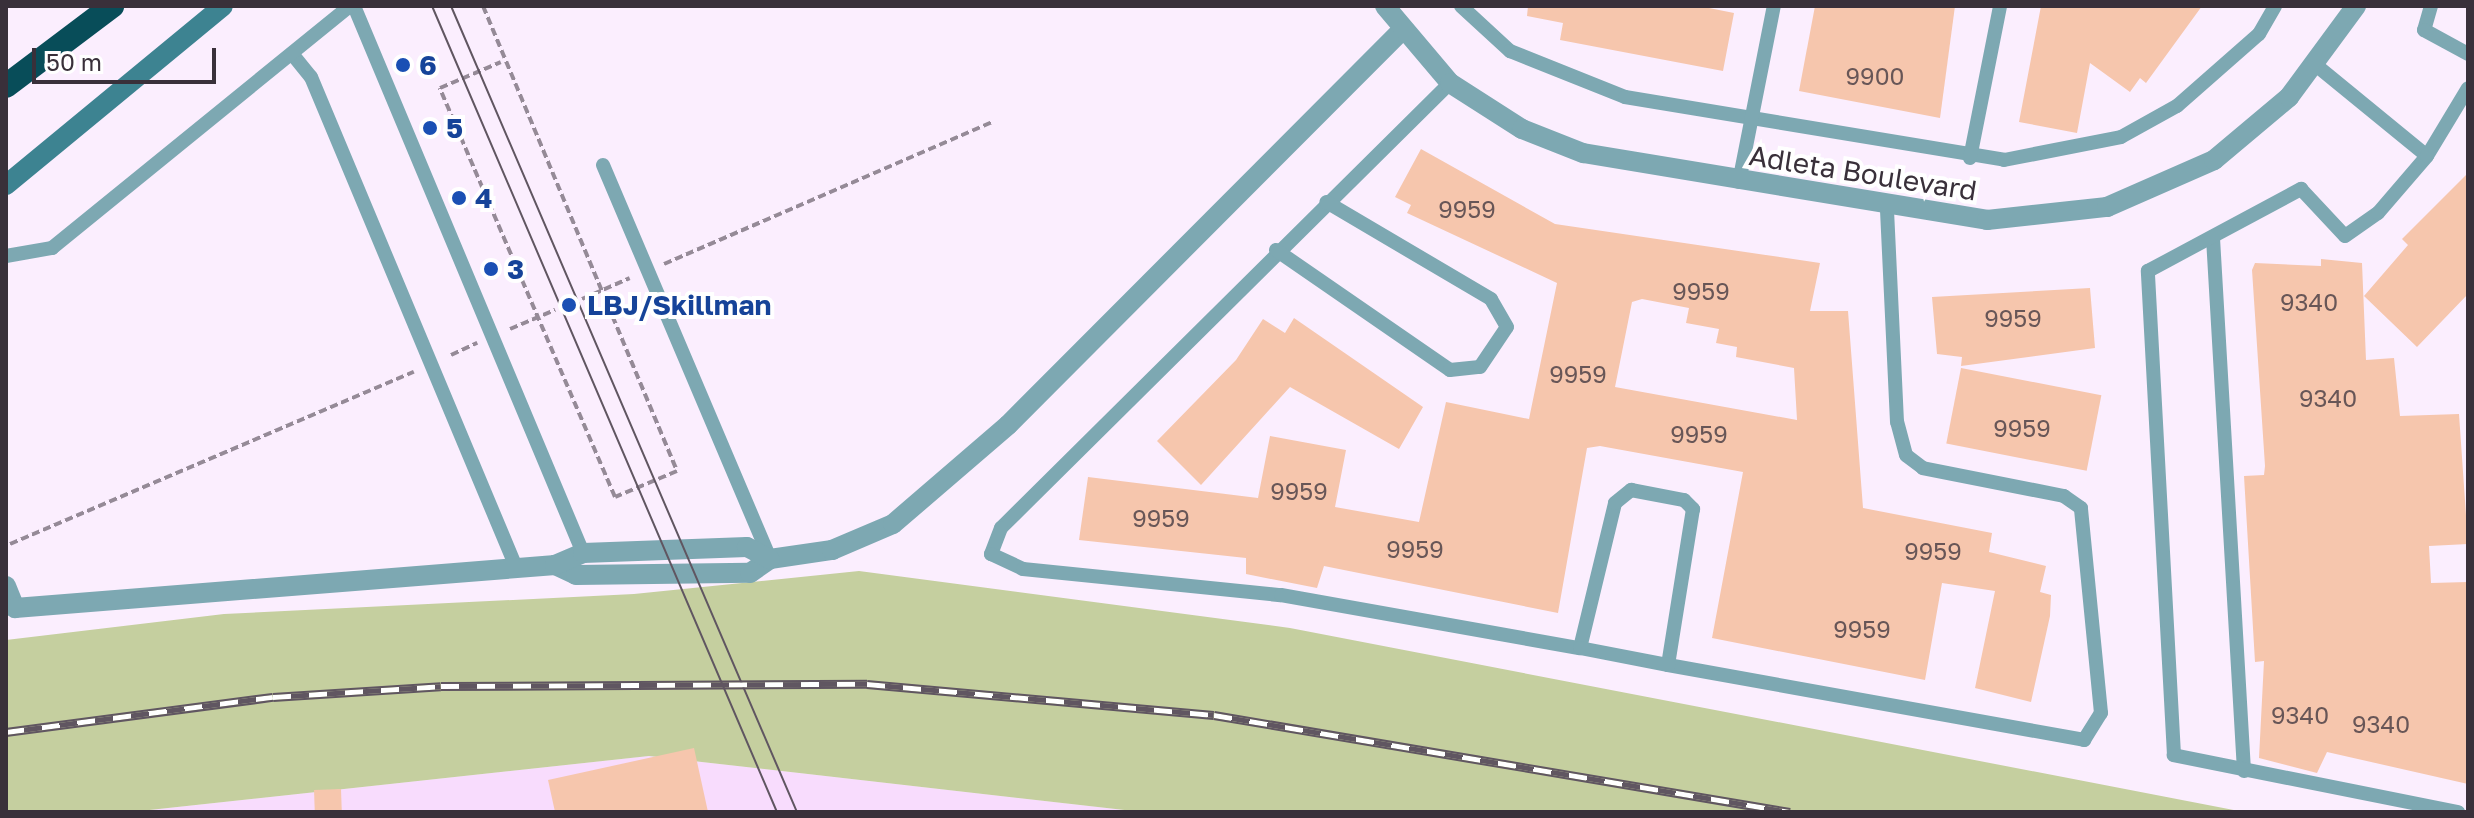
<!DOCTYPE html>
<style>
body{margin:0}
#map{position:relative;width:2474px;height:818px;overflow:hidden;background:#fbeefe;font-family:"Golos Text",sans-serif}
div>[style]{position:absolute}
.built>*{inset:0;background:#f8dcfd}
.green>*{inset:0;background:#c5cf9f}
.building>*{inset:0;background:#f6c6ad;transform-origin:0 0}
.path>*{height:4px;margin-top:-2px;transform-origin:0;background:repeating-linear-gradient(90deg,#958a97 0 8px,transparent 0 12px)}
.service>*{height:14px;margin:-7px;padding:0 7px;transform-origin:7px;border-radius:7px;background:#7da8b2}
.minor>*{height:20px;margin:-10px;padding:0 10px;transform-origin:10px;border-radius:10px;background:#7da8b2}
.tertiary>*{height:20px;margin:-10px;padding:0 10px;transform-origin:10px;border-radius:10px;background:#7da8b2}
.secondary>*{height:20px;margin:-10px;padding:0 10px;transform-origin:10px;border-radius:10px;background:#3d8391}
.motorway>*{height:24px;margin:-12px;padding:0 12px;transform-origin:12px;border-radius:12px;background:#084d59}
.tram>*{height:2px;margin:-1px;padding:0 1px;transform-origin:1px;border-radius:1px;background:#605661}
.rail>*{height:9px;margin-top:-4.5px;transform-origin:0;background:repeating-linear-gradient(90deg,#fff 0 18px,#605661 0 36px);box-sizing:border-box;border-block:2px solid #605661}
.dots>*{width:22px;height:22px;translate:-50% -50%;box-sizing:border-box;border:4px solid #fff;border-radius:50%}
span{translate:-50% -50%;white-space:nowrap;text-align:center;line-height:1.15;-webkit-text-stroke:8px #fff;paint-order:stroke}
.number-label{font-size:24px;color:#685657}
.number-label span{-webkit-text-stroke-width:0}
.transit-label{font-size:28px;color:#164399;font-weight:700}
.left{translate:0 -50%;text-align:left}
.street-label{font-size:28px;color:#39303a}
.frame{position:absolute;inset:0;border:8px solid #39303a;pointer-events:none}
.scale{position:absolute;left:32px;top:48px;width:184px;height:36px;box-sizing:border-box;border:4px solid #39303a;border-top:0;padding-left:10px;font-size:24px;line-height:28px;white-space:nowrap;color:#39303a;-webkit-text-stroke:6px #fff;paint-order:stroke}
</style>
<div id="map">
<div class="built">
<div style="clip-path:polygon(649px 756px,1142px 812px,131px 812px)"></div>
</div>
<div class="green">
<div style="clip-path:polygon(859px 571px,1290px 628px,2244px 812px,1142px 812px,649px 756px,131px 812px,6px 812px,6px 640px,224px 614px,634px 594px)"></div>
</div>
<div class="building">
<div style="clip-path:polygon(1528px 6px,1699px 6px,1734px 13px,1723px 71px,1560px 40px,1563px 23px,1527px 16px)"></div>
<div style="clip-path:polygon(1815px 6px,1955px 6px,1940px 118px,1799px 91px)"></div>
<div style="clip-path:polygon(2041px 6px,2202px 6px,2146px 83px,2140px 78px,2130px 92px,2090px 63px,2077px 133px,2019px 122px)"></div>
<div style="clip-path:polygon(evenodd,1421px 149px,1555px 224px,1820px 263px,1810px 311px,1848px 311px,1863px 508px,1992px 533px,1989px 552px,2046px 566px,2040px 592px,2051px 595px,2050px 616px,2031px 702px,1975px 688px,1995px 591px,1942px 583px,1925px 680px,1712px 638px,1743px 472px,1600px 446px,1587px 448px,1558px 613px,1324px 566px,1317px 588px,1246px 574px,1246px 558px,1079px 540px,1088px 477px,1258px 498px,1270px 436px,1346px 450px,1335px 507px,1419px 522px,1446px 402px,1529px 419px,1557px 283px,1407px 213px,1411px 205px,1395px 197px,1421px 149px,1642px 299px,1689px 308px,1686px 323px,1719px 329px,1716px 343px,1737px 347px,1736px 357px,1794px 368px,1797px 420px,1615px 387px,1632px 302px,1642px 299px)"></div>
<div style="clip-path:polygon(2468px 173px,2468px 294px,2417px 347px,2364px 296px,2408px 245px,2402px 239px)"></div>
<div style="clip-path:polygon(2321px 259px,2362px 263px,2366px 360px,2394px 358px,2400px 416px,2459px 414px,2468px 544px,2429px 546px,2431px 583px,2468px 582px,2468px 784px,2327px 752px,2317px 773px,2259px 758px,2264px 661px,2255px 662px,2244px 476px,2264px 475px,2265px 466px,2252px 270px,2255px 263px,2321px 266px)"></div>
<div style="clip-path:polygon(2090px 288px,2095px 348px,1961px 366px,1962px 357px,1937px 354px,1932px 297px)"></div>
<div style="clip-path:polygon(1294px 318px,1423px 407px,1399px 449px,1290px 387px,1201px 485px,1157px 441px,1236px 360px,1263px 319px,1285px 333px)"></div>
<div style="left:1961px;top:368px;width:143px;height:77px;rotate:11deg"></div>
<div style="clip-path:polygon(694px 748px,708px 812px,555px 812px,548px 780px)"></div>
<div style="left:341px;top:789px;width:23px;height:27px;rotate:88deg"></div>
</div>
<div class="path">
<div style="left:483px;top:6px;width:504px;rotate:67.35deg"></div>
<div style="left:677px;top:471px;width:67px;rotate:157.2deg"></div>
<div style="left:615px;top:497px;width:445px;rotate:-113.2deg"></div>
<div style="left:440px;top:88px;width:66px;rotate:-23.1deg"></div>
<div style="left:664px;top:264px;width:357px;rotate:-23.4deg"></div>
<div style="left:582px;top:299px;width:52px;rotate:-23.6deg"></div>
<div style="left:510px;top:329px;width:49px;rotate:-22.9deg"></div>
<div style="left:451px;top:355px;width:29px;rotate:-25deg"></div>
<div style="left:10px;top:544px;width:439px;rotate:-23.1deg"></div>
</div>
<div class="service">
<div style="left:354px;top:6px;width:593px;rotate:67.28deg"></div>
<div style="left:1461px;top:6px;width:67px;rotate:42.6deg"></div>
<div style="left:1510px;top:51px;width:124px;rotate:21.8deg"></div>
<div style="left:1625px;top:97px;width:384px;rotate:9.4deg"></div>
<div style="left:2004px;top:160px;width:119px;rotate:-11.1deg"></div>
<div style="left:2121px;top:137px;width:64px;rotate:-29deg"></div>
<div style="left:2177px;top:106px;width:109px;rotate:-41.3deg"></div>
<div style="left:2259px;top:34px;width:32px;rotate:-60deg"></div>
<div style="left:2431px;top:6px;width:25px;rotate:106deg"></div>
<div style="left:2424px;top:30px;width:50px;rotate:28.6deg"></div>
<div style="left:293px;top:55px;width:28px;rotate:51deg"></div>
<div style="left:311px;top:77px;width:531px;rotate:67.3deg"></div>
<div style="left:2317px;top:66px;width:142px;rotate:39.3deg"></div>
<div style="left:1450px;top:83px;width:632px;rotate:135.26deg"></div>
<div style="left:1001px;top:528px;width:28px;rotate:111deg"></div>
<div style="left:991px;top:554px;width:35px;rotate:25deg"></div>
<div style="left:1023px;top:569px;width:259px;rotate:5.8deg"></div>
<div style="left:1281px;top:595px;width:304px;rotate:10.1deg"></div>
<div style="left:1580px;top:648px;width:149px;rotate:-76.4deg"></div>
<div style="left:1615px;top:503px;width:21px;rotate:-39deg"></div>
<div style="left:1631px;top:490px;width:54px;rotate:10.7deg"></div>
<div style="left:1684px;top:500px;width:13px;rotate:45deg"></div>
<div style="left:1693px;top:509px;width:158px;rotate:99.1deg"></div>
<div style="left:1668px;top:665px;width:423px;rotate:10.2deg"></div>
<div style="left:2084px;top:740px;width:32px;rotate:-58deg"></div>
<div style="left:2101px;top:713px;width:206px;rotate:-95.6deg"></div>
<div style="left:2081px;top:508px;width:21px;rotate:-145deg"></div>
<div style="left:2064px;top:496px;width:144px;rotate:-168.8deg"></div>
<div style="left:1923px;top:468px;width:21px;rotate:-143deg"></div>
<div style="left:1906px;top:455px;width:34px;rotate:-105deg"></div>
<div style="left:1897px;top:422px;width:214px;rotate:-92.7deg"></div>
<div style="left:1970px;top:158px;width:155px;rotate:-78.8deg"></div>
<div style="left:603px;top:165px;width:428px;rotate:67deg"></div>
<div style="left:1739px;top:182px;width:179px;rotate:-78.8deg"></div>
<div style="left:2213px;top:238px;width:534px;rotate:86.67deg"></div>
<div style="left:1276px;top:250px;width:211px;rotate:34.6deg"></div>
<div style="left:1450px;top:370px;width:30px;rotate:-6deg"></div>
<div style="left:1480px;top:367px;width:48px;rotate:-56deg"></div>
<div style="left:1507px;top:327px;width:32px;rotate:-120deg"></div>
<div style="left:1491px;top:299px;width:191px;rotate:-149.5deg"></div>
<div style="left:6px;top:256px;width:47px;rotate:-9.9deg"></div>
<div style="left:52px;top:248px;width:384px;rotate:-39.1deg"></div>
<div style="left:1580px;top:648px;width:90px;rotate:10.9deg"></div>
<div style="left:2458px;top:812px;width:290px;rotate:-168.7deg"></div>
<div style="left:2174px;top:755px;width:485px;rotate:-93.1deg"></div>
<div style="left:2148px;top:271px;width:174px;rotate:-28.2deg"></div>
<div style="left:2301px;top:189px;width:64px;rotate:46.9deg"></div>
<div style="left:2345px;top:236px;width:40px;rotate:-34.9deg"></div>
<div style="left:2378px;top:213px;width:75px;rotate:-49.3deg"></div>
<div style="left:2427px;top:156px;width:79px;rotate:-58.9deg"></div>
</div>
<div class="minor">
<div style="left:555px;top:565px;width:23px;rotate:25deg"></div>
<div style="left:576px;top:575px;width:174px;rotate:-0.7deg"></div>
<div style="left:750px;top:573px;width:24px;rotate:-35deg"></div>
<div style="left:770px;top:559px;width:63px;rotate:-8.3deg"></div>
<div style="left:832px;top:550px;width:66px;rotate:-23.1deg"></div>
<div style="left:893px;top:524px;width:152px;rotate:-40.7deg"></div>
<div style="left:1008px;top:425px;width:555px;rotate:-45.07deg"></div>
<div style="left:6px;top:586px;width:24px;rotate:68deg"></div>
<div style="left:15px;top:608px;width:542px;rotate:-4.55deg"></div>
<div style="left:555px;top:565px;width:30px;rotate:-23deg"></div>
<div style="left:583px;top:553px;width:164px;rotate:-2.1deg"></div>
<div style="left:747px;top:547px;width:26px;rotate:28deg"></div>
</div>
<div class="tertiary">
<div style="left:1385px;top:6px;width:101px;rotate:49.8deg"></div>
<div style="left:1450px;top:83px;width:85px;rotate:32.6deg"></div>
<div style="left:1522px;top:129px;width:66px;rotate:21.5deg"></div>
<div style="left:1583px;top:153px;width:410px;rotate:9.4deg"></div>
<div style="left:1987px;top:220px;width:121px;rotate:-6.2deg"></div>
<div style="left:2107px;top:207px;width:117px;rotate:-23.7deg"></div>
<div style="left:2214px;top:160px;width:98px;rotate:-40deg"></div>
<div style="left:2289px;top:97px;width:113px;rotate:-53.6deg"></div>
</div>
<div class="secondary">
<div style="left:6px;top:185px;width:281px;rotate:-39.5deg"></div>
</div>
<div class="motorway">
<div style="left:6px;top:86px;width:133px;rotate:-37deg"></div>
</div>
<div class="tram">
<div style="left:432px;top:6px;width:877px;rotate:66.83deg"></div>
<div style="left:451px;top:6px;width:877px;rotate:66.77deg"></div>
</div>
<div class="rail">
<div style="left:6px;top:732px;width:269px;rotate:-7.5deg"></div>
<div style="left:273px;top:697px;width:168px;rotate:-3.7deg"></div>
<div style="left:441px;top:686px;width:426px;rotate:-0.3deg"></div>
<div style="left:867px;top:684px;width:348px;rotate:5.1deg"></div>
<div style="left:1214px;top:715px;width:584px;rotate:9.56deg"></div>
</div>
<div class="dots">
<div style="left:403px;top:65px;background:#1a4fb4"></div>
<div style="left:430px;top:128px;background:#1a4fb4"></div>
<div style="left:459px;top:198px;background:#1a4fb4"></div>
<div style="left:491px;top:269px;background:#1a4fb4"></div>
<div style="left:569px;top:305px;background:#1a4fb4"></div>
</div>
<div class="number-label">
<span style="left:1875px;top:76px">9900</span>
<span style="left:1467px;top:209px">9959</span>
<span style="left:1701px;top:291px">9959</span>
<span style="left:2309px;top:302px">9340</span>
<span style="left:2013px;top:318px">9959</span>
<span style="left:1578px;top:374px">9959</span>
<span style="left:2328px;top:398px">9340</span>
<span style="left:2022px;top:428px">9959</span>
<span style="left:1699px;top:434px">9959</span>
<span style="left:1299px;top:491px">9959</span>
<span style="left:1161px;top:518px">9959</span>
<span style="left:1415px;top:549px">9959</span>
<span style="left:1933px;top:551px">9959</span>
<span style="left:1862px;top:629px">9959</span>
<span style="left:2300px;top:715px">9340</span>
<span style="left:2381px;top:724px">9340</span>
</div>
<div class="transit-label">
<span class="left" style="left:419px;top:65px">6</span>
<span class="left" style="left:446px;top:128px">5</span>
<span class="left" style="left:475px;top:198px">4</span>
<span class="left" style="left:507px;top:269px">3</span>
<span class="left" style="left:587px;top:305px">LBJ/Skillman</span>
</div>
<div class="street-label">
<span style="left:1863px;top:173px;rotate:9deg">Adleta Boulevard</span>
</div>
<div class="frame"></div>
<div class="scale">50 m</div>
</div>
